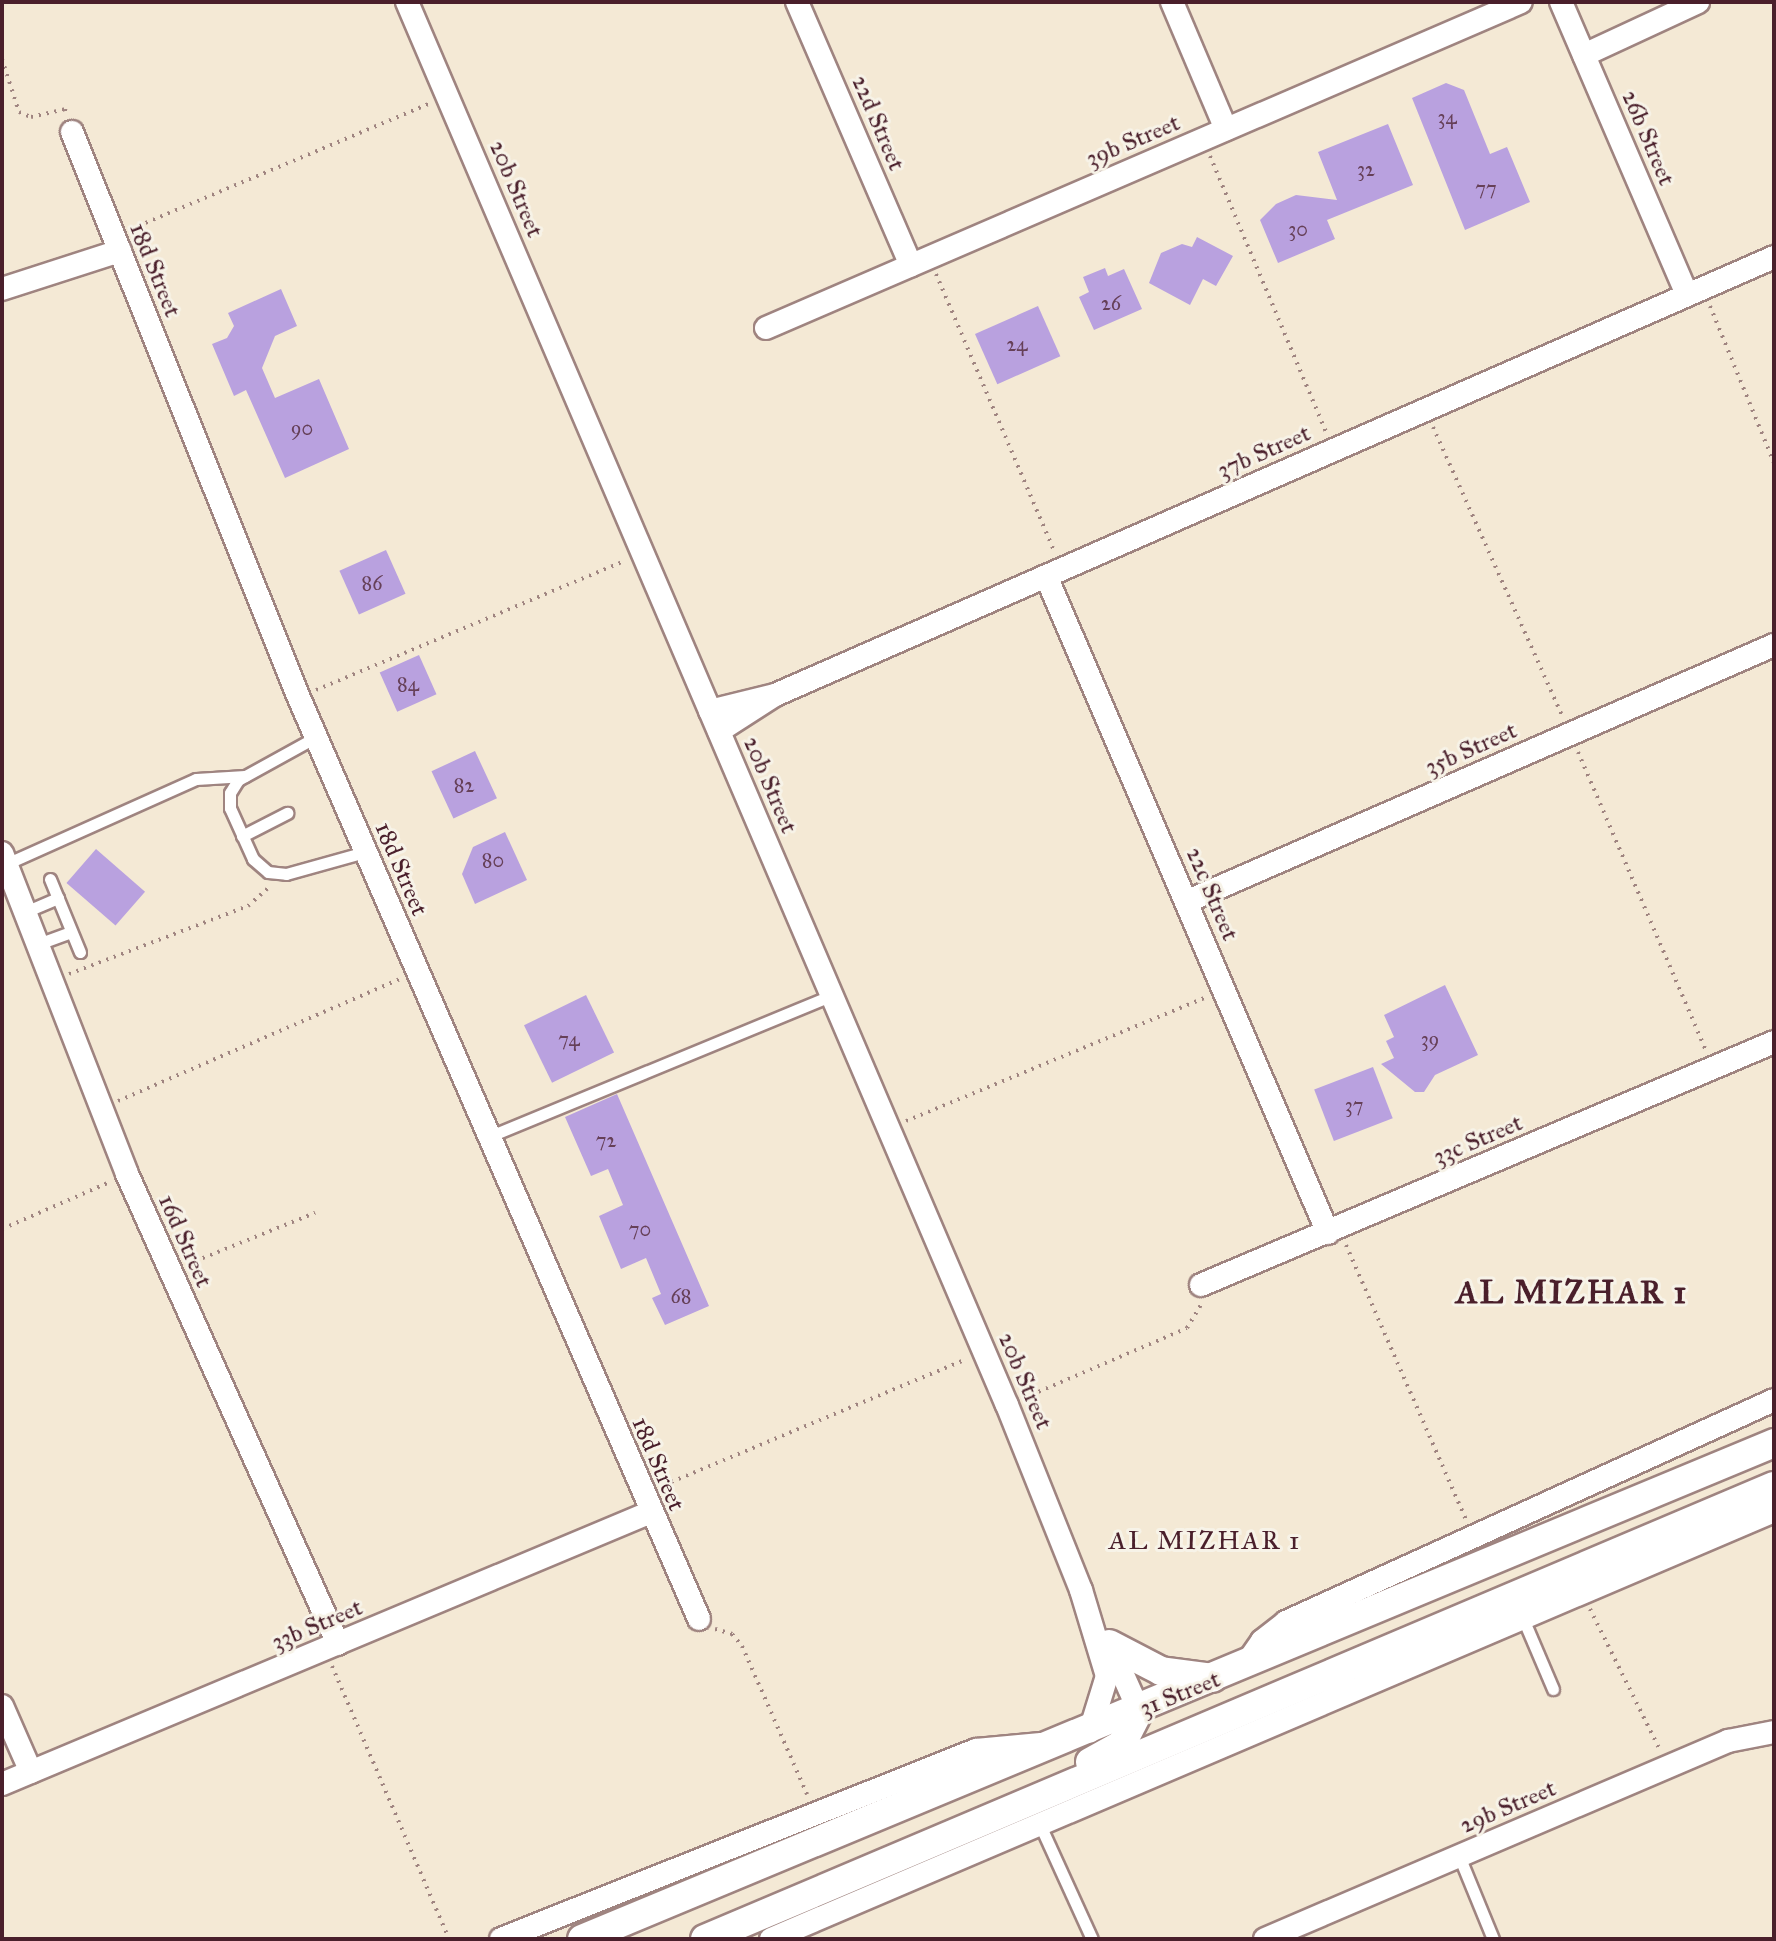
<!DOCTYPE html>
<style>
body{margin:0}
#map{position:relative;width:1776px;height:1941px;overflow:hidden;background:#f4e9d5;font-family:"IM FELL Great Primer",serif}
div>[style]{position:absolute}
.building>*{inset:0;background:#b9a1df;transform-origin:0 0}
.path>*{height:4px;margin-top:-2px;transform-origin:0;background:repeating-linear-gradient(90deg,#9f8480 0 2px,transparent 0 8px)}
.roads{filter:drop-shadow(2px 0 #9f8480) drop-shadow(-2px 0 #9f8480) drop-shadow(0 2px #9f8480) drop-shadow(0 -2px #9f8480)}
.service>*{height:11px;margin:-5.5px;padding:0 5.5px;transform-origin:5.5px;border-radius:5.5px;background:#fff}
.minor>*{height:22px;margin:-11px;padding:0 11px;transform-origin:11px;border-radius:11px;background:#fff}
.tertiary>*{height:28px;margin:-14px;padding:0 14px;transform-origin:14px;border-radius:14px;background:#fff}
span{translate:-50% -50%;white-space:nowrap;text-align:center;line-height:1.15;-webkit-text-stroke:6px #f7f3e8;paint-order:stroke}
.number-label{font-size:20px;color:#664058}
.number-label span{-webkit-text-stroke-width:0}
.street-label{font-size:24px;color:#4a1f2b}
.neighbourhood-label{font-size:26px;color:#4a1f2b;letter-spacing:2px}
.district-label{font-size:32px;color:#4a1f2b;font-weight:700;letter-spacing:2px}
.frame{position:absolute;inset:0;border:4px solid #4a1f2b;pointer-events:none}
</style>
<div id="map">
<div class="building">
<div style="clip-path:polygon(1446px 83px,1464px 90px,1490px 154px,1507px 147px,1530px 202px,1465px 230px,1412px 98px)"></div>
<div style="clip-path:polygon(1388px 124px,1413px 185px,1327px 220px,1335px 239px,1278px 263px,1260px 220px,1276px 204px,1296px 195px,1337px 200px,1318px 152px)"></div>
<div style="clip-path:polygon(1197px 237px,1233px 256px,1216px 286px,1203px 279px,1190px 305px,1149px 283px,1161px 253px,1182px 244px,1192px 247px)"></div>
<div style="clip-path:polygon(1105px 268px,1108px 276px,1124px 269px,1142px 309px,1094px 330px,1079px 297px,1089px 292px,1083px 277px)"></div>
<div style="clip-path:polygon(281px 289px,297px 326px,275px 336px,262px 368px,275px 398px,319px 379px,349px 449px,285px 478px,246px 390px,234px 396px,212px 344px,227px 338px,234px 326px,228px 313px)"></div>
<div style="left:1038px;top:306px;width:55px;height:69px;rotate:66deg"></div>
<div style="left:386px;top:550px;width:48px;height:51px;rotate:66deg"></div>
<div style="left:419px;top:655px;width:43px;height:43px;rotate:66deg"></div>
<div style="left:475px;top:751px;width:52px;height:48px;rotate:65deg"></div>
<div style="clip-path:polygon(505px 832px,527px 880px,475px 904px,462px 874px,473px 847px)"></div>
<div style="left:96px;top:849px;width:65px;height:45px;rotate:41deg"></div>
<div style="clip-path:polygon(1445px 985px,1478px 1055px,1435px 1075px,1424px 1092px,1415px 1092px,1381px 1064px,1394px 1058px,1386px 1041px,1394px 1037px,1384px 1015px)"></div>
<div style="left:586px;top:995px;width:64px;height:69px;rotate:64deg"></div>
<div style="left:1373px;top:1067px;width:55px;height:63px;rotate:69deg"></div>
<div style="clip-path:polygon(617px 1094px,709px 1306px,665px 1325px,652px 1298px,661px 1294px,646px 1258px,621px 1269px,599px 1216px,623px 1205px,608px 1169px,591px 1176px,565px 1117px)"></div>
</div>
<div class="path">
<div style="left:2px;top:59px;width:56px;rotate:72.2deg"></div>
<div style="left:19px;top:112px;width:13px;rotate:23deg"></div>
<div style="left:31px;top:117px;width:35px;rotate:-13deg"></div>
<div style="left:65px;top:109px;width:6px;rotate:72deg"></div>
<div style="left:1210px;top:156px;width:299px;rotate:67.2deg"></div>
<div style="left:131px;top:229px;width:323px;rotate:-22.8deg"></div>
<div style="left:936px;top:274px;width:303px;rotate:66.9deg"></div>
<div style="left:1710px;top:306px;width:170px;rotate:67.8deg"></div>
<div style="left:1433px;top:427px;width:316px;rotate:65.9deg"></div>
<div style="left:316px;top:690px;width:335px;rotate:-22.7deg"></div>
<div style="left:1578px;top:752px;width:323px;rotate:66.8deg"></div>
<div style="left:69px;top:974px;width:191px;rotate:-20.8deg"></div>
<div style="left:248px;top:906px;width:27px;rotate:-42deg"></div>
<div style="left:118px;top:1101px;width:307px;rotate:-23.4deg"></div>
<div style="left:906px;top:1121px;width:323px;rotate:-22.4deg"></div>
<div style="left:2px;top:1229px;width:118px;rotate:-23.5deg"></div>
<div style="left:1346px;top:1245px;width:300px;rotate:66.4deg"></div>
<div style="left:188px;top:1264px;width:137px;rotate:-21.9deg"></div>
<div style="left:1024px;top:1398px;width:177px;rotate:-23.2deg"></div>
<div style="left:1187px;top:1328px;width:29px;rotate:-59deg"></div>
<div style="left:664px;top:1485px;width:327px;rotate:-22.6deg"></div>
<div style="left:1590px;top:1609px;width:155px;rotate:63.6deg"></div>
<div style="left:715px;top:1629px;width:18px;rotate:16deg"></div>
<div style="left:732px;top:1634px;width:16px;rotate:50deg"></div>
<div style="left:742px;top:1646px;width:162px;rotate:66.3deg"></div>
<div style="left:332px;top:1666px;width:297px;rotate:66.8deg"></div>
</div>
<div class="roads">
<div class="service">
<div style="left:316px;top:737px;width:89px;rotate:151.1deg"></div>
<div style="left:238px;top:780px;width:15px;rotate:122deg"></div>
<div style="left:230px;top:793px;width:15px;rotate:90deg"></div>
<div style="left:230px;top:808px;width:56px;rotate:65.7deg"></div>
<div style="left:253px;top:859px;width:20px;rotate:41deg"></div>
<div style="left:268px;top:872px;width:18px;rotate:6deg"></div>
<div style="left:286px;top:874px;width:82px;rotate:-15.6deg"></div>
<div style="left:242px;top:836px;width:51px;rotate:-27.1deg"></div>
<div style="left:6px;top:864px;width:208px;rotate:-24.1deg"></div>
<div style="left:196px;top:779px;width:49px;rotate:-3.5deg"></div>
<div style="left:50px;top:879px;width:79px;rotate:67.7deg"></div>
<div style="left:25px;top:912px;width:36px;rotate:-23deg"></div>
<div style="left:38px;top:944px;width:35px;rotate:-20deg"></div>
<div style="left:488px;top:1137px;width:372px;rotate:-22.4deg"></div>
<div style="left:1524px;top:1621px;width:74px;rotate:66.9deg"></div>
<div style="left:1040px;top:1825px;width:125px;rotate:65.5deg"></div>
<div style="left:1459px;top:1856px;width:90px;rotate:67.7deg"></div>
</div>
<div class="minor">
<div style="left:407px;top:2px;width:1526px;rotate:66.85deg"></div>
<div style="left:1007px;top:1405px;width:199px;rotate:68.2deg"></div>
<div style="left:1081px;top:1590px;width:90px;rotate:73.2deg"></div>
<div style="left:1107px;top:1676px;width:58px;rotate:107.2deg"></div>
<div style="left:797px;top:2px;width:287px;rotate:66.6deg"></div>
<div style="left:1172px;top:2px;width:138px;rotate:67deg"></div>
<div style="left:1561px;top:2px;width:319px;rotate:66.7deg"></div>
<div style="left:1584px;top:55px;width:126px;rotate:-24.9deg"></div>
<div style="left:72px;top:132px;width:610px;rotate:68.15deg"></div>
<div style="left:299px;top:698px;width:1004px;rotate:66.52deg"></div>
<div style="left:2px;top:289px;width:124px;rotate:-17.9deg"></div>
<div style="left:766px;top:328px;width:822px;rotate:-23.35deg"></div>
<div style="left:1046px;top:576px;width:715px;rotate:66.77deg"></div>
<div style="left:710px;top:711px;width:67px;rotate:-13.8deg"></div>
<div style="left:719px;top:731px;width:67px;rotate:-32.7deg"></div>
<div style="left:775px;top:695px;width:1091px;rotate:-23.67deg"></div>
<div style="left:2px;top:853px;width:344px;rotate:68.7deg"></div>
<div style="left:127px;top:1174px;width:515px;rotate:65.82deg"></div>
<div style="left:1188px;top:901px;width:639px;rotate:-23.6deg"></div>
<div style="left:1201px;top:1285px;width:622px;rotate:-22.98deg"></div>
<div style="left:1111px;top:1648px;width:69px;rotate:66deg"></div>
<div style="left:1246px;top:1664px;width:28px;rotate:-55deg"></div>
<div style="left:1262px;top:1641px;width:31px;rotate:-38deg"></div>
<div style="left:1286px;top:1622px;width:536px;rotate:-24.46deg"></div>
<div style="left:2px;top:1706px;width:72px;rotate:66.3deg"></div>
<div style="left:2px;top:1784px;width:704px;rotate:-22.74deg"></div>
<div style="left:501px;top:1939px;width:511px;rotate:-21.7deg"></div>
<div style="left:976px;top:1750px;width:65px;rotate:-5.3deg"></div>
<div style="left:771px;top:1939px;width:1091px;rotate:-23.11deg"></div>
<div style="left:1265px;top:1939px;width:504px;rotate:-23.15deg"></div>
<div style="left:1728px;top:1741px;width:47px;rotate:-11.1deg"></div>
</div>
<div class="tertiary">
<div style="left:1109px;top:1644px;width:59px;rotate:27.4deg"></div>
<div style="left:1161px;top:1671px;width:52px;rotate:7.7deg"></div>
<div style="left:1090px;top:1762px;width:37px;rotate:-29deg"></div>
<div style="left:1122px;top:1744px;width:37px;rotate:-63deg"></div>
<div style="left:582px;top:1939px;width:1291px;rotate:-22.59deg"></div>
<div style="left:705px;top:1939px;width:1161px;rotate:-22.97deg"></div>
</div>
</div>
<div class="number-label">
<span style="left:1447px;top:117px">34</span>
<span style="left:1366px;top:169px">32</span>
<span style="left:1486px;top:188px">77</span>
<span style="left:1298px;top:229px">30</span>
<span style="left:1111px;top:303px">26</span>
<span style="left:1017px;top:344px">24</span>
<span style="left:302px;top:428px">90</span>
<span style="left:372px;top:583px">86</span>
<span style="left:408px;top:684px">84</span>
<span style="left:464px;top:785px">82</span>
<span style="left:493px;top:860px">80</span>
<span style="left:569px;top:1039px">74</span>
<span style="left:1430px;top:1039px">39</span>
<span style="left:1354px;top:1105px">37</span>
<span style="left:606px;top:1140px">72</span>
<span style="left:640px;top:1229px">70</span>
<span style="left:681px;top:1296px">68</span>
</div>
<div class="street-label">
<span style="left:878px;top:123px;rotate:67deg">22d Street</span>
<span style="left:1648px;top:138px;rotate:67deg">26b Street</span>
<span style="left:1133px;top:141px;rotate:-23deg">39b Street</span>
<span style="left:516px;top:189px;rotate:67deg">20b Street</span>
<span style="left:155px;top:270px;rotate:68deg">18d Street</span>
<span style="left:1264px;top:452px;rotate:-24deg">37b Street</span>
<span style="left:1471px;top:749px;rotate:-24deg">35b Street</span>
<span style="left:770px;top:785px;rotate:67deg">20b Street</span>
<span style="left:401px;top:869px;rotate:67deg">18d Street</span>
<span style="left:1212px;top:894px;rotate:67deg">22c Street</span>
<span style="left:1478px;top:1140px;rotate:-23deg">33c Street</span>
<span style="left:185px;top:1241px;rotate:66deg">16d Street</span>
<span style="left:1025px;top:1381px;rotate:67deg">20b Street</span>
<span style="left:658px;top:1464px;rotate:67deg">18d Street</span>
<span style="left:317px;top:1625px;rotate:-23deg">33b Street</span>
<span style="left:1180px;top:1694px;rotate:-22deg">31 Street</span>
<span style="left:1508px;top:1807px;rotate:-23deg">29b Street</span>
</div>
<div class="neighbourhood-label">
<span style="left:1205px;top:1541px">AL MIZHAR 1</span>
</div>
<div class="district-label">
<span style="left:1572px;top:1293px">AL MIZHAR 1</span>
</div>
<div class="frame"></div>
</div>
